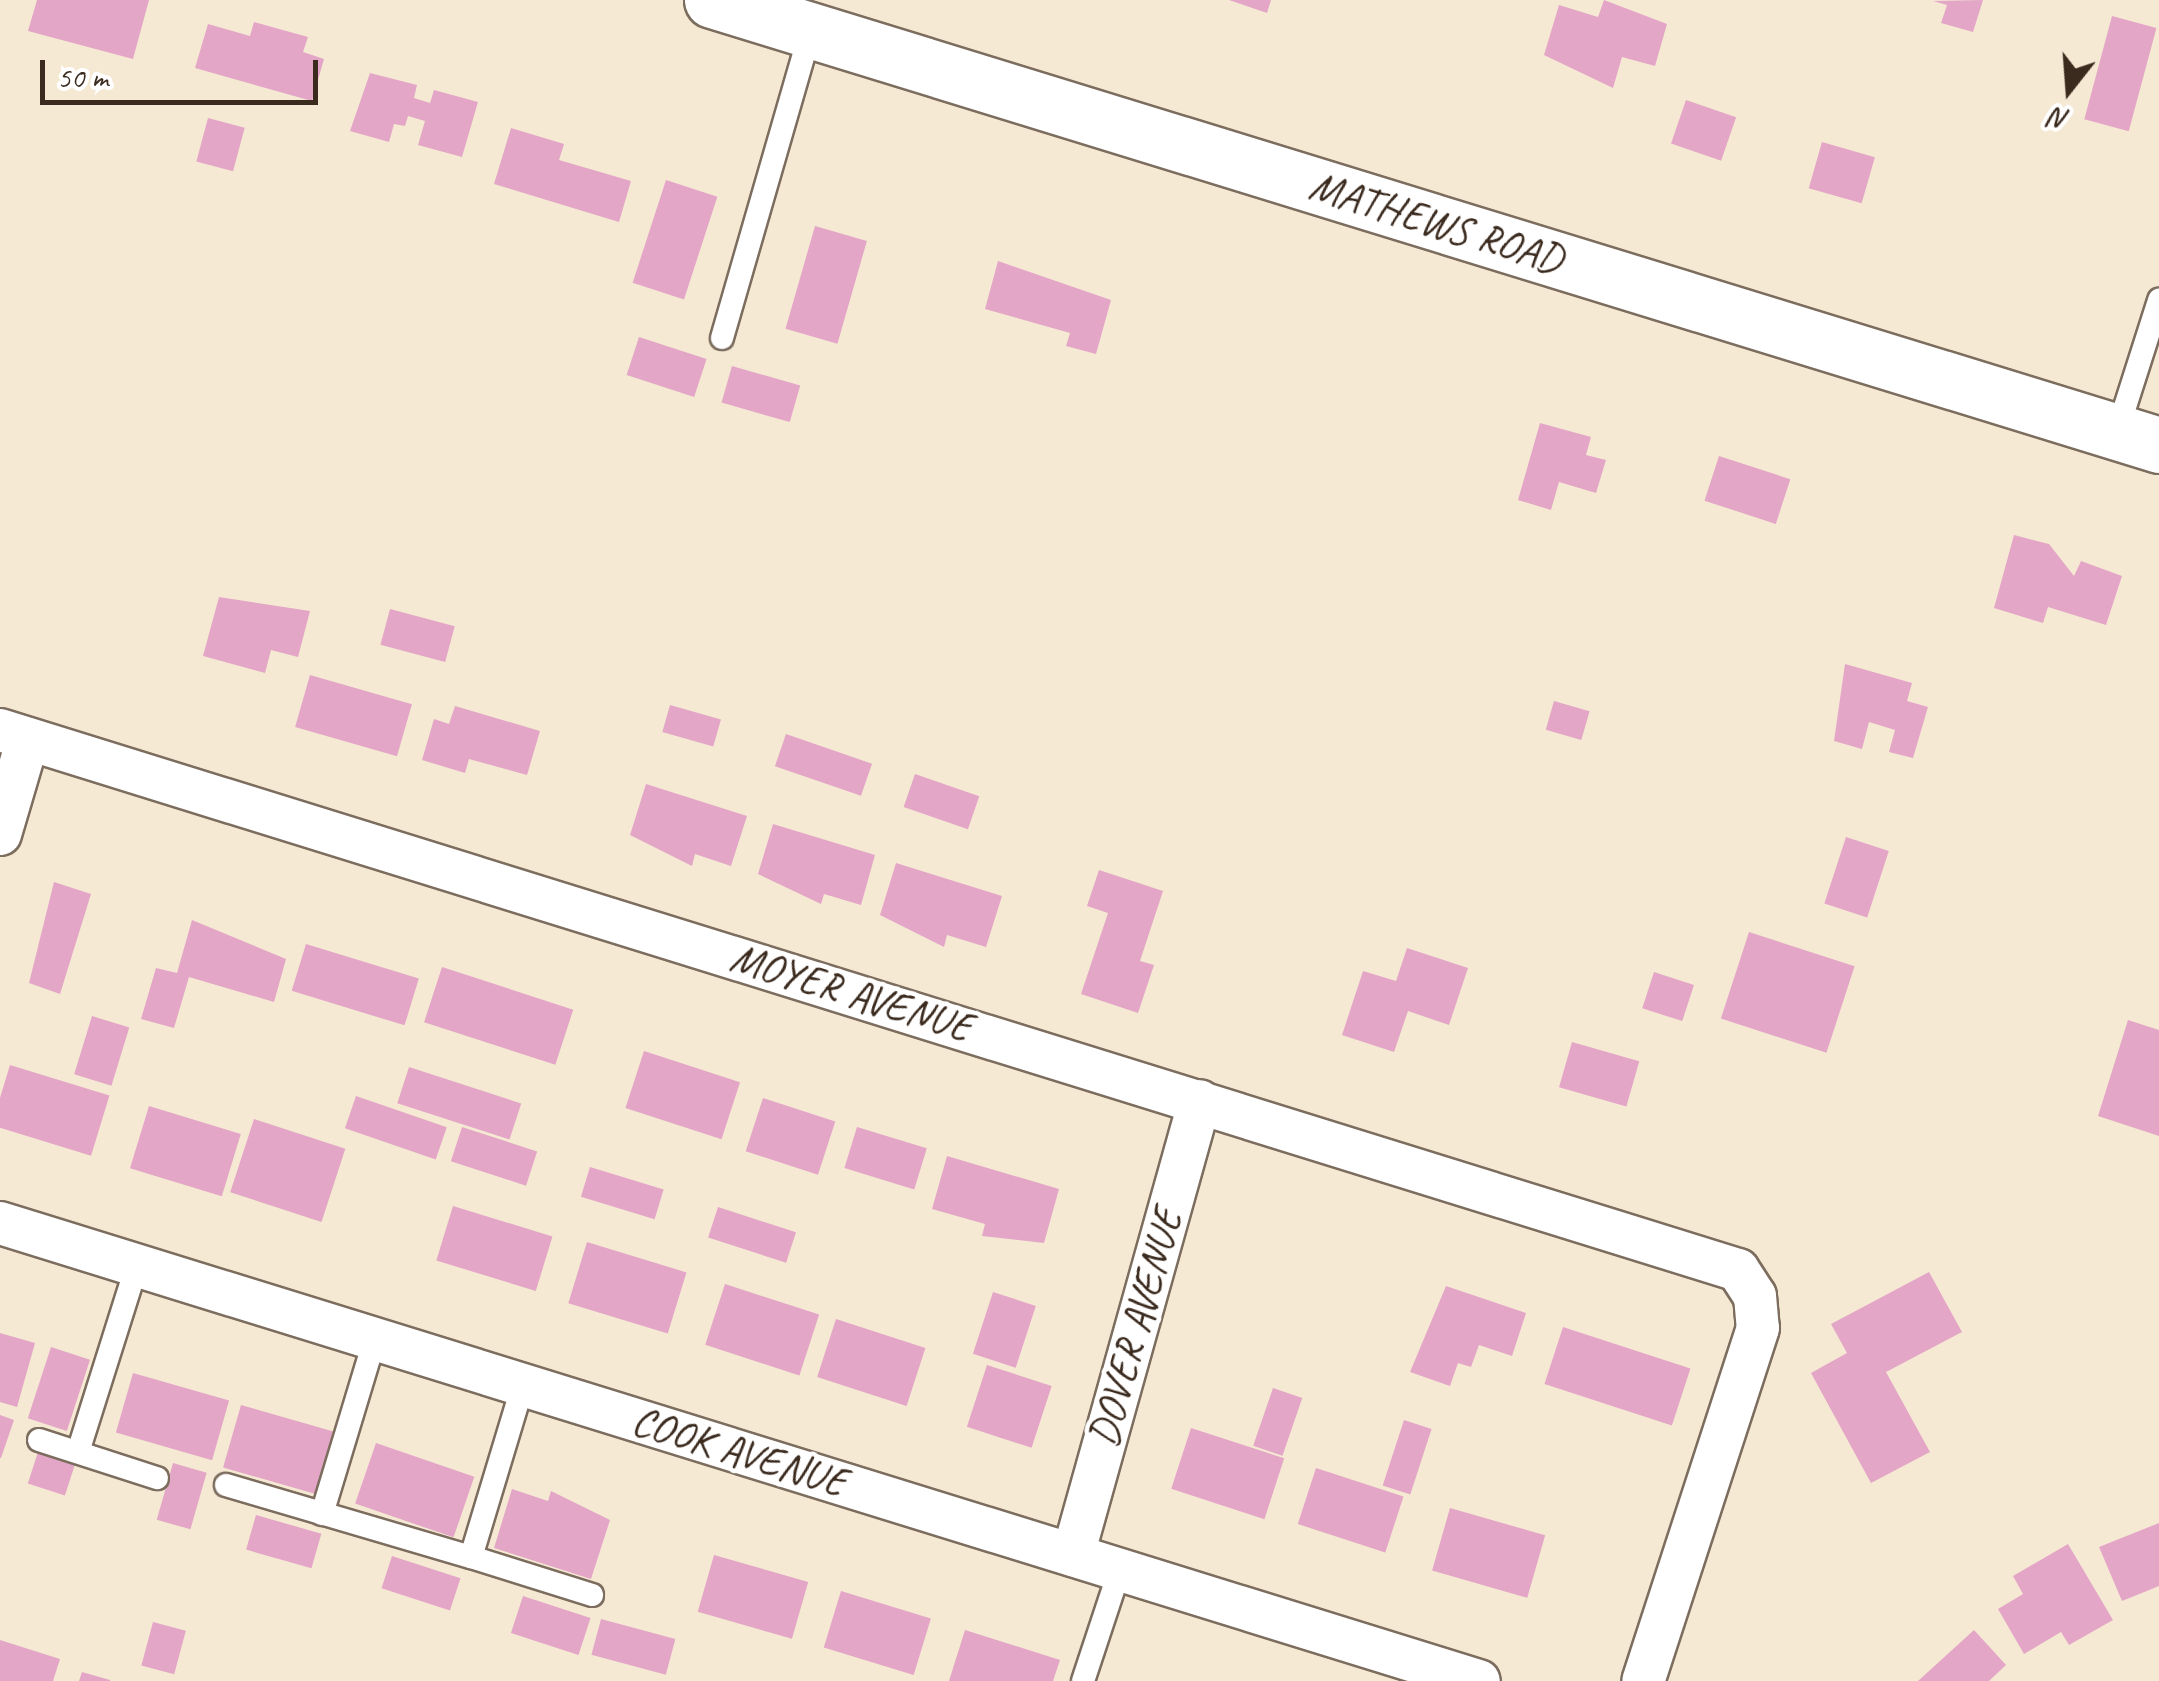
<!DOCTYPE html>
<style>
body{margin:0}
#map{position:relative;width:2159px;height:1681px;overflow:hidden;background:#f5e9d4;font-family:Caveat,sans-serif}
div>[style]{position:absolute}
.building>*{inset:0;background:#e3a6c6;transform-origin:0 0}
.roads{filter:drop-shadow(2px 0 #7c6d5e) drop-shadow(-2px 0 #7c6d5e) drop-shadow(0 2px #7c6d5e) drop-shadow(0 -2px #7c6d5e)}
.service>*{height:22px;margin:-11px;padding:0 11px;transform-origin:11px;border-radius:11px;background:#fff}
.minor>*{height:42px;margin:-21px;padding:0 21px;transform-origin:21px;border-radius:21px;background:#fff}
.tertiary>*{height:55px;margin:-27.5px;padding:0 27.5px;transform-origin:27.5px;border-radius:27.5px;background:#fff}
span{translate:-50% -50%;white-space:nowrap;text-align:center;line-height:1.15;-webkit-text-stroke:9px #fff;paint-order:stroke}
.street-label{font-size:42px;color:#3b2a1e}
.north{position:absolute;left:2019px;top:40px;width:100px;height:100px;-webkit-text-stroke:8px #fff;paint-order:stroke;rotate:197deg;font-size:28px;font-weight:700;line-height:40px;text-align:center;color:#3b2a1e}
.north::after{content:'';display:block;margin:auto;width:35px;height:45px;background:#3b2a1e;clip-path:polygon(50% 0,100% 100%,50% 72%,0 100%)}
.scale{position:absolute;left:40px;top:60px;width:278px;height:45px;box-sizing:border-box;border:5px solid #3b2a1e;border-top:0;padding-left:12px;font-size:30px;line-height:35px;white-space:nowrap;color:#3b2a1e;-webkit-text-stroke:8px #fff;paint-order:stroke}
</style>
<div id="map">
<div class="building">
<div style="clip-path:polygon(37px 0,149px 0,133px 59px,28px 31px)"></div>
<div style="clip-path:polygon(1229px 0,1271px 0,1267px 13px)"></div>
<div style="clip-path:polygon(1604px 0,1667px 24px,1655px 66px,1622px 57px,1613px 88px,1544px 55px,1559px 5px,1598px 17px)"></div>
<div style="clip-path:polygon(1983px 0,1973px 32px,1941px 23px,1947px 5px,1933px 1px)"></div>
<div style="left:2112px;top:16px;width:46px;height:107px;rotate:15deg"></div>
<div style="clip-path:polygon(254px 22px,308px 37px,303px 52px,324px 59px,312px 101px,195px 68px,208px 24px,250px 36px)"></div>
<div style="clip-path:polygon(370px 73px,417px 85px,414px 98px,430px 103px,434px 90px,478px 102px,462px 157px,418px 145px,425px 121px,408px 116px,405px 126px,394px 124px,389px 142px,350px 131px)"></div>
<div style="left:1686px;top:100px;width:53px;height:46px;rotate:19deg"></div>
<div style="left:208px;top:118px;width:38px;height:45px;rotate:15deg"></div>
<div style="clip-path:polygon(511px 128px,564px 144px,559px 160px,631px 181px,619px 222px,494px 184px)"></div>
<div style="left:1822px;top:142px;width:55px;height:48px;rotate:16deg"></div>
<div style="left:666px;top:180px;width:54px;height:108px;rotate:18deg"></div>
<div style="left:815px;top:226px;width:54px;height:107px;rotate:16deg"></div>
<div style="clip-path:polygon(998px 261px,1111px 300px,1096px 354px,1066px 346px,1070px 333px,985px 309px)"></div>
<div style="left:639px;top:337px;width:71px;height:40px;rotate:18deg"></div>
<div style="left:732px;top:366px;width:71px;height:38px;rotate:16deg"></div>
<div style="clip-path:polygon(1540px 423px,1591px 437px,1586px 455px,1606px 460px,1596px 493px,1559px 482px,1551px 510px,1518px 500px)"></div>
<div style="left:1719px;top:456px;width:75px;height:47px;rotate:18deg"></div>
<div style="clip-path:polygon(2014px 535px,2049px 544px,2074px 576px,2081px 561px,2122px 576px,2106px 625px,2048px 607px,2043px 623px,1994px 608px)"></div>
<div style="clip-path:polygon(219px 597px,310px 611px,298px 657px,271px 650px,265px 673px,203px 656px)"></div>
<div style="left:390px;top:609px;width:67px;height:37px;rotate:15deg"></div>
<div style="clip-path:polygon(1845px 664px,1912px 683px,1907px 701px,1928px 707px,1913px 758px,1889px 752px,1895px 730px,1869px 722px,1862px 749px,1834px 741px)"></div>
<div style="left:310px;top:675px;width:106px;height:54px;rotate:16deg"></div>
<div style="left:1554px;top:701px;width:37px;height:30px;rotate:16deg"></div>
<div style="left:670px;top:705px;width:53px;height:28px;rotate:16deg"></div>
<div style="clip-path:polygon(455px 706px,540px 731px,527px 775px,469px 759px,465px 773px,422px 760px,434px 719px,449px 724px)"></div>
<div style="left:786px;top:734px;width:91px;height:34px;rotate:19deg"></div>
<div style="left:915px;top:774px;width:68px;height:35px;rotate:19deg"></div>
<div style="clip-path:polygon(646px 784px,747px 816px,731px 866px,695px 854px,692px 866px,630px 835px)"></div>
<div style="clip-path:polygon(773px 824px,875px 855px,861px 905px,824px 894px,821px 904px,758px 874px)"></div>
<div style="left:1846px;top:837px;width:45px;height:70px;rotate:18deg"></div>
<div style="clip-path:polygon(896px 863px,1002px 896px,986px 947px,947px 935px,944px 947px,880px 915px)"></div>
<div style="clip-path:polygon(1099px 870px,1163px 891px,1140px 961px,1154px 965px,1138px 1013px,1081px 994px,1108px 913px,1087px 906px)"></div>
<div style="clip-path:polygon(54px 882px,91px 894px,60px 994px,29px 983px)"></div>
<div style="clip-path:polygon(192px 920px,286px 959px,274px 1002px,189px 977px,174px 1028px,141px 1019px,156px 968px,177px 973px)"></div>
<div style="left:1749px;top:932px;width:111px;height:91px;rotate:18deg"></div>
<div style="left:306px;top:944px;width:118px;height:49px;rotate:17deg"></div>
<div style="clip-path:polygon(1407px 948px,1468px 968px,1449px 1025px,1408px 1011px,1394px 1052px,1342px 1035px,1363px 971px,1396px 981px)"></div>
<div style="left:442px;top:967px;width:138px;height:58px;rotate:18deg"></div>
<div style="left:1654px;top:972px;width:42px;height:38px;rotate:18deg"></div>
<div style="left:92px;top:1016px;width:39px;height:61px;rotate:17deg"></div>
<div style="clip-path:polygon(2128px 1020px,2159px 1030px,2159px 1136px,2098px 1116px)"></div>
<div style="left:1572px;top:1042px;width:70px;height:47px;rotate:16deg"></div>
<div style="left:644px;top:1051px;width:101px;height:60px;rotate:18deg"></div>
<div style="left:10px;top:1065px;width:104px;height:63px;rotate:17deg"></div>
<div style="left:409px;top:1067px;width:118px;height:38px;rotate:18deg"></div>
<div style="left:356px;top:1096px;width:96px;height:34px;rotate:19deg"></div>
<div style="left:763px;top:1098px;width:76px;height:56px;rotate:18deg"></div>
<div style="left:149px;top:1106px;width:96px;height:65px;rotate:17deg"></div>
<div style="left:254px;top:1119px;width:96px;height:77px;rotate:18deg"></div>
<div style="left:462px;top:1127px;width:79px;height:36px;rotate:18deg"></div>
<div style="left:857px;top:1127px;width:73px;height:43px;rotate:17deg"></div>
<div style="clip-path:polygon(947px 1156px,1059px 1189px,1044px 1243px,982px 1236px,985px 1224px,932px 1209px)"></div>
<div style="left:590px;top:1167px;width:77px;height:31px;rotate:17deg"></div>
<div style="left:453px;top:1206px;width:104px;height:57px;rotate:17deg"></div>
<div style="left:718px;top:1207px;width:82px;height:32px;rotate:18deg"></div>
<div style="left:587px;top:1242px;width:104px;height:64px;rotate:17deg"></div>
<div style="clip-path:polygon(1929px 1272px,1962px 1332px,1886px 1372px,1930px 1452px,1871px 1483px,1811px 1373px,1847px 1353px,1831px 1324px)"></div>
<div style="left:725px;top:1284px;width:99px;height:64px;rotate:18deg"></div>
<div style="clip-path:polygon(1446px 1286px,1526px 1313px,1512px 1356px,1479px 1345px,1471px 1367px,1458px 1363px,1450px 1386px,1410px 1372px)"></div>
<div style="left:993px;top:1292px;width:45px;height:65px;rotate:18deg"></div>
<div style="left:836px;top:1319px;width:94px;height:61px;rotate:18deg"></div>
<div style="left:1563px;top:1327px;width:134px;height:60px;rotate:18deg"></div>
<div style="clip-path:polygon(0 1333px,35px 1343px,17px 1407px,0 1402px)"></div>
<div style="left:51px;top:1347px;width:41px;height:75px;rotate:18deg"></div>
<div style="left:987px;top:1365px;width:68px;height:65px;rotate:18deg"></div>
<div style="left:133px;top:1373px;width:100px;height:62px;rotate:16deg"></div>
<div style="left:1273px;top:1388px;width:31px;height:61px;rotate:19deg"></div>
<div style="left:241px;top:1405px;width:98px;height:65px;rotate:16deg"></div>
<div style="clip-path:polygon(0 1415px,14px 1420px,1px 1458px,0 1458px)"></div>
<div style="left:1404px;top:1420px;width:29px;height:69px;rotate:18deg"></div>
<div style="left:1191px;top:1428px;width:98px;height:64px;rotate:18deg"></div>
<div style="left:376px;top:1443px;width:104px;height:64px;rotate:19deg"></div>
<div style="left:38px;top:1452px;width:39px;height:33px;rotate:18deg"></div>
<div style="left:173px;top:1463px;width:35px;height:59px;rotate:16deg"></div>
<div style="left:1316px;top:1468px;width:92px;height:59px;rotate:18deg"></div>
<div style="clip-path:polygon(512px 1489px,548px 1501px,551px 1491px,610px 1520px,591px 1579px,494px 1548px)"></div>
<div style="left:1450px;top:1508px;width:99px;height:65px;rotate:16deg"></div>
<div style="left:256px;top:1515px;width:68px;height:36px;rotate:16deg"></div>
<div style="clip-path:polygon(2159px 1523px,2159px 1586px,2122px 1601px,2099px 1547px)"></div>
<div style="clip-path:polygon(2068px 1544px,2113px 1620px,2069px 1645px,2061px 1632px,2024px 1654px,1998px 1609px,2023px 1594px,2013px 1576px)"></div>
<div style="left:714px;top:1555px;width:98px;height:59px;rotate:16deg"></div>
<div style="left:392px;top:1556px;width:72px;height:34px;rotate:18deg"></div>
<div style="left:841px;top:1591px;width:94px;height:59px;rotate:17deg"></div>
<div style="left:523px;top:1596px;width:71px;height:39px;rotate:18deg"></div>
<div style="left:601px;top:1619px;width:77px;height:37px;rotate:15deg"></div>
<div style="left:153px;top:1622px;width:34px;height:45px;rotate:15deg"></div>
<div style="clip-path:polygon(965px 1630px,1060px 1660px,1053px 1681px,949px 1681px)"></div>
<div style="clip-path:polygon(1974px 1630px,2006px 1665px,1989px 1681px,1918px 1681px)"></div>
<div style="clip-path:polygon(0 1640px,60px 1659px,53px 1681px,0 1681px)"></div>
<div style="clip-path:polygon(82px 1672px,110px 1680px,110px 1681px,79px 1681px)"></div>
</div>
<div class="roads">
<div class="service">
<div style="left:722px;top:338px;width:321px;rotate:-73.9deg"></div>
<div style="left:2117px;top:432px;width:139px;rotate:-72.3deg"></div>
<div style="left:39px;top:1440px;width:124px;rotate:17.9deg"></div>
<div style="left:78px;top:1452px;width:196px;rotate:-72.5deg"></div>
<div style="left:226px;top:1485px;width:255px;rotate:16.4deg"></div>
<div style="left:471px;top:1557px;width:180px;rotate:-73.2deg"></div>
<div style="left:322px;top:1514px;width:183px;rotate:-73.2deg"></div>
<div style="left:471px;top:1557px;width:127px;rotate:17.4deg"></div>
<div style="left:1083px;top:1681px;width:118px;rotate:-71.7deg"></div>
</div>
<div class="minor">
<div style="left:0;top:730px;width:1820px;rotate:17.26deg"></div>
<div style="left:1738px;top:1270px;width:31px;rotate:57deg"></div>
<div style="left:1755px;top:1296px;width:32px;rotate:85deg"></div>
<div style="left:1758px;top:1328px;width:371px;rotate:108deg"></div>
<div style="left:0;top:834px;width:99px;rotate:-73.6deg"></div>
<div style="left:0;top:1223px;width:1548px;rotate:17.21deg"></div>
<div style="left:1073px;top:1555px;width:471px;rotate:-74.4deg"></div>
</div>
<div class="tertiary">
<div style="left:712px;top:0;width:1514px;rotate:17.09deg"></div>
</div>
</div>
<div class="street-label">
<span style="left:1436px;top:223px;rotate:17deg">MATHEWS ROAD</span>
<span style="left:851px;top:993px;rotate:17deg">MOYER AVENUE</span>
<span style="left:1136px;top:1328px;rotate:-74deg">DOVER AVENUE</span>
<span style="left:739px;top:1452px;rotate:17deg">COOK AVENUE</span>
</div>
<div class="north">N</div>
<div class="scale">50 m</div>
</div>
